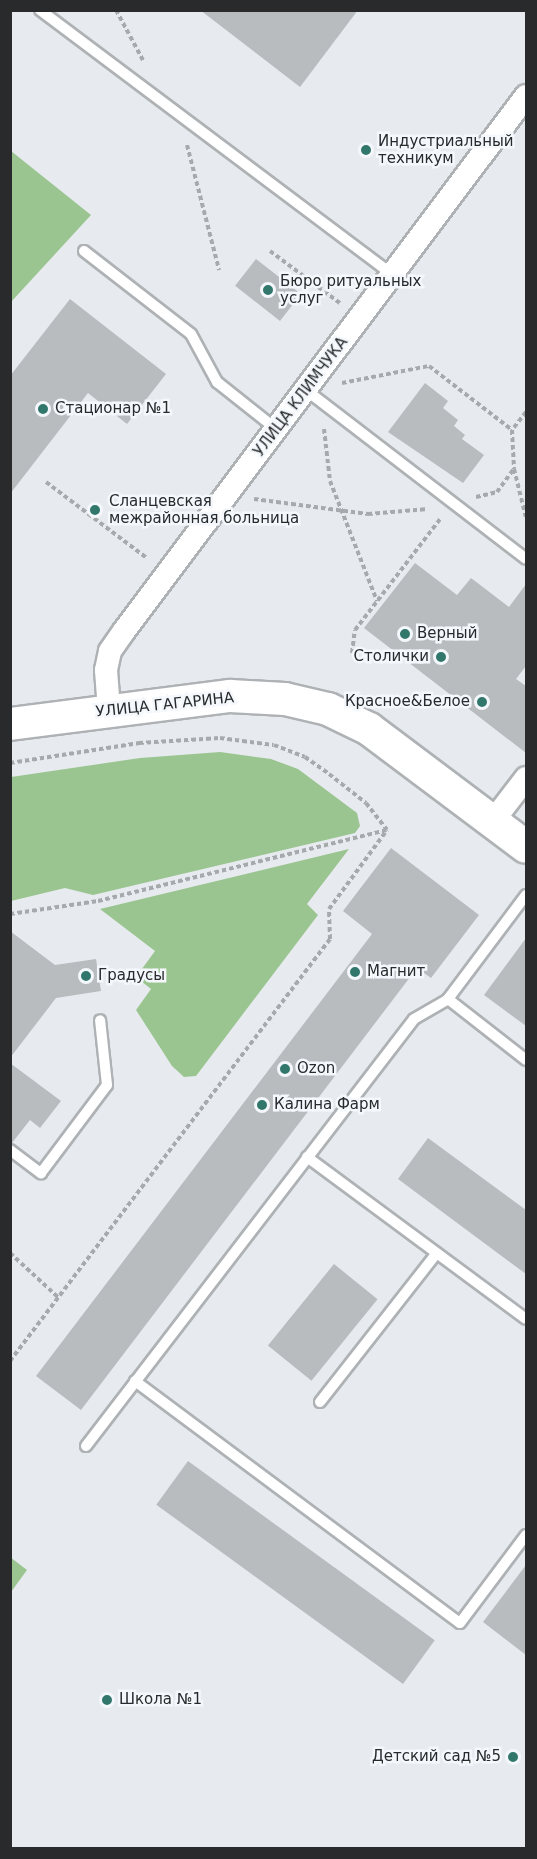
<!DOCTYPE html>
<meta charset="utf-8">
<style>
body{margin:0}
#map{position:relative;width:537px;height:1859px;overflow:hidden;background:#e7ebef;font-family:"DejaVu Sans",sans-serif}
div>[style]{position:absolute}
.green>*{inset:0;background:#9bc590}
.building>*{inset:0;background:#b8bcbf;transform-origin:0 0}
.path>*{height:4px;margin-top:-2px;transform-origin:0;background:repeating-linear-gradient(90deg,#a7aaad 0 4.5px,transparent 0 7.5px)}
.roads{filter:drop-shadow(2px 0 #aeb2b5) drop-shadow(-2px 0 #aeb2b5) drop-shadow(0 2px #aeb2b5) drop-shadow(0 -2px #aeb2b5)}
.lane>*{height:10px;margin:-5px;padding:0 5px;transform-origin:5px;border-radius:5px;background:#fff}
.street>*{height:22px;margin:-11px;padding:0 11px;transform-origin:11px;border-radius:11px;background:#fff}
.secondary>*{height:32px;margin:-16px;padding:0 16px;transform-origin:16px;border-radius:16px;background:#fff}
.dots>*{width:16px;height:16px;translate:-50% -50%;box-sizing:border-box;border:3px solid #f4f8fc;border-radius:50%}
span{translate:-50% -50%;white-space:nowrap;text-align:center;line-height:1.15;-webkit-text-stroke:5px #f4f8fc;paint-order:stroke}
.poi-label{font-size:15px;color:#282a2b}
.left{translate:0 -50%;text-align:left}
.right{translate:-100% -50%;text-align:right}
.street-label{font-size:15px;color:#282a2b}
.frame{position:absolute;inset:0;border:12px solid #282a2b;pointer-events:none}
</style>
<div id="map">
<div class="green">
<div style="clip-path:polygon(11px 151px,91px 215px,11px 302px)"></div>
<div style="clip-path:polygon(220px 752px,271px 759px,298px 769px,357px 813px,360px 826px,355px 833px,93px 895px,65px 888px,11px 901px,11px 777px,140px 758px)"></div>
<div style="clip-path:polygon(349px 849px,307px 904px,318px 915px,196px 1076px,184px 1077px,172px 1066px,136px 1010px,151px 989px,136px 977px,155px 951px,100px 909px)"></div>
<div style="clip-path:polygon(10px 1557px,27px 1570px,11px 1592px,10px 1592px)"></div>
</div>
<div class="building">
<div style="clip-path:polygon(200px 10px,358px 10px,300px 87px)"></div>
<div style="left:256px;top:259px;width:57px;height:34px;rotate:38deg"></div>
<div style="clip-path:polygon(70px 299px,166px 374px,127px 424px,88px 393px,10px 494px,10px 376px)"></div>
<div style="clip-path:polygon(425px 383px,448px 401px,443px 408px,458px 420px,454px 426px,465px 435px,462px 439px,484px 455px,463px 483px,388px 432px)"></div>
<div style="clip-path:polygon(415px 563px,457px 595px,471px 578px,509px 607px,526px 584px,526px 666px,516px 679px,526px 686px,526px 753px,364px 628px)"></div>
<div style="clip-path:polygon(391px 848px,479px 915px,431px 978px,417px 968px,81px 1410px,36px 1376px,372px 934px,343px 911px)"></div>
<div style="clip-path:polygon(10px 931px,55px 965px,96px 959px,101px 991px,56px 998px,10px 1058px)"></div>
<div style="clip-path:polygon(526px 938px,526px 1026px,484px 995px)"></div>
<div style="clip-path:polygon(10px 1063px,61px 1101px,40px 1128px,30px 1120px,12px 1143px)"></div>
<div style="clip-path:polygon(428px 1138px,526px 1210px,526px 1274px,398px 1179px)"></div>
<div style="left:334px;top:1264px;width:56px;height:105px;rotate:39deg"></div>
<div style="left:188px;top:1461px;width:305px;height:54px;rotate:36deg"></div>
<div style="clip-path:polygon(526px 1565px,526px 1655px,483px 1622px)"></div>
</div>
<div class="path">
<div style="left:116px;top:10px;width:59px;rotate:61.7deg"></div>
<div style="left:187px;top:145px;width:129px;rotate:75.6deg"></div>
<div style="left:270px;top:251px;width:89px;rotate:36.7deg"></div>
<div style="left:342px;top:383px;width:89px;rotate:-11.1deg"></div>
<div style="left:429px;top:366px;width:105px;rotate:37.6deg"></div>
<div style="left:526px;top:412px;width:23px;rotate:128deg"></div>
<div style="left:512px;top:430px;width:39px;rotate:87deg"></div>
<div style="left:514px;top:469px;width:50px;rotate:76.2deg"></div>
<div style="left:324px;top:429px;width:52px;rotate:83.4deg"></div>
<div style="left:330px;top:481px;width:129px;rotate:68.6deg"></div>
<div style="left:46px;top:482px;width:126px;rotate:37deg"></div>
<div style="left:476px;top:497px;width:22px;rotate:-13deg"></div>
<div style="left:497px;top:492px;width:29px;rotate:-54deg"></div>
<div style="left:254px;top:499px;width:115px;rotate:7.5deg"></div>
<div style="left:368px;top:514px;width:60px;rotate:-4.8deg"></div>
<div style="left:352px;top:653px;width:23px;rotate:-83deg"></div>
<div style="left:355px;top:630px;width:141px;rotate:-52.5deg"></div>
<div style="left:10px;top:763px;width:131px;rotate:-8.8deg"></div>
<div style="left:139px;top:743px;width:81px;rotate:-3.5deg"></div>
<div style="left:220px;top:738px;width:54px;rotate:7.4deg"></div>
<div style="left:274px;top:745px;width:33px;rotate:21deg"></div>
<div style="left:305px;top:757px;width:29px;rotate:35deg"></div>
<div style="left:329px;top:774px;width:47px;rotate:38.1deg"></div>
<div style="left:366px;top:803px;width:34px;rotate:52deg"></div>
<div style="left:10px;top:914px;width:89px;rotate:-8.4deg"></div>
<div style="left:98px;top:901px;width:297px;rotate:-13.8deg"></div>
<div style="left:10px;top:1253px;width:67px;rotate:42.6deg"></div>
<div style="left:10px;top:1361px;width:530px;rotate:-52.83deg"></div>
<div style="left:330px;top:939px;width:30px;rotate:-92deg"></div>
<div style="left:329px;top:909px;width:98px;rotate:-53.7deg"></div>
</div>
<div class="roads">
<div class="lane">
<div style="left:40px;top:10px;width:441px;rotate:36.9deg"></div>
<div style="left:84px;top:251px;width:135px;rotate:37.8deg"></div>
<div style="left:191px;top:334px;width:55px;rotate:61.6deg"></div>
<div style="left:217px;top:382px;width:75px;rotate:38.5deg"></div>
<div style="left:306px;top:390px;width:277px;rotate:37.5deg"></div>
<div style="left:448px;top:999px;width:99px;rotate:38deg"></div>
<div style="left:10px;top:1150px;width:39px;rotate:37deg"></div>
<div style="left:41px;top:1173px;width:110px;rotate:-53.1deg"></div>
<div style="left:107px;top:1085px;width:65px;rotate:-96.1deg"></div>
<div style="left:307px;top:1157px;width:272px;rotate:36.5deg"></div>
<div style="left:135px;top:1381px;width:405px;rotate:36.7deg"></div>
<div style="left:460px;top:1623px;width:110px;rotate:-53.1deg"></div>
<div style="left:320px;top:1402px;width:189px;rotate:-51.9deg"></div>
<div style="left:86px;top:1446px;width:538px;rotate:-52.47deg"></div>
<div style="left:414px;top:1019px;width:39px;rotate:-30deg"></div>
<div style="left:448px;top:999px;width:130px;rotate:-53.1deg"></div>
</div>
<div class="street">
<div style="left:109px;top:710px;width:40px;rotate:-94.3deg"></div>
<div style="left:106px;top:670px;width:19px;rotate:-78deg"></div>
<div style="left:110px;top:651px;width:24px;rotate:-55deg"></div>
<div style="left:124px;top:631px;width:669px;rotate:-53.08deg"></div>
<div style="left:493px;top:821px;width:54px;rotate:-52.5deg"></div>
</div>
<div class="secondary">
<div style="left:10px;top:724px;width:222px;rotate:-7.3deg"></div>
<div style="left:230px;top:696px;width:55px;rotate:3.1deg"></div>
<div style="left:285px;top:699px;width:44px;rotate:13.1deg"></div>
<div style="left:328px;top:709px;width:46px;rotate:26deg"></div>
<div style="left:369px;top:729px;width:196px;rotate:36.9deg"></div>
</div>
</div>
<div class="dots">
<div style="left:366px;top:150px;background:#32776c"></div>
<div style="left:268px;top:290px;background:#32776c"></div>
<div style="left:43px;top:409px;background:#32776c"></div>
<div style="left:95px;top:510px;background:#32776c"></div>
<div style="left:405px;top:634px;background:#32776c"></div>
<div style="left:441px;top:657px;background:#32776c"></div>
<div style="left:482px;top:702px;background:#32776c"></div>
<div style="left:355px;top:972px;background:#32776c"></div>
<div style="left:86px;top:976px;background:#32776c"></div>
<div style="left:285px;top:1069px;background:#32776c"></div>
<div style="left:262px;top:1105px;background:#32776c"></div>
<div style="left:107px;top:1700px;background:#32776c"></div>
<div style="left:513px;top:1757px;background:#32776c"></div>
</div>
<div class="poi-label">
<span class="left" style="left:378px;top:150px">Индустриальный<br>техникум</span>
<span class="left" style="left:280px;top:290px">Бюро ритуальных<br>услуг</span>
<span class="left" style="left:55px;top:409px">Стационар №1</span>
<span class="left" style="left:109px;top:510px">Сланцевская<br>межрайонная больница</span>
<span class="left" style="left:417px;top:634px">Верный</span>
<span class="right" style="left:429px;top:657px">Столички</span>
<span class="right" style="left:470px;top:702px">Красное&amp;Белое</span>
<span class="left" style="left:367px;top:972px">Магнит</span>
<span class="left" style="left:98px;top:976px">Градусы</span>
<span class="left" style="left:297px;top:1069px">Ozon</span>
<span class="left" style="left:274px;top:1105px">Калина Фарм</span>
<span class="left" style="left:119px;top:1700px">Школа №1</span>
<span class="right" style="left:501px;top:1757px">Детский сад №5</span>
</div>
<div class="street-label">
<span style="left:301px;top:397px;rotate:-53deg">УЛИЦА КЛИМЧУКА</span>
<span style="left:165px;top:705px;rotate:-6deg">УЛИЦА ГАГАРИНА</span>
</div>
<div class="frame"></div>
</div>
